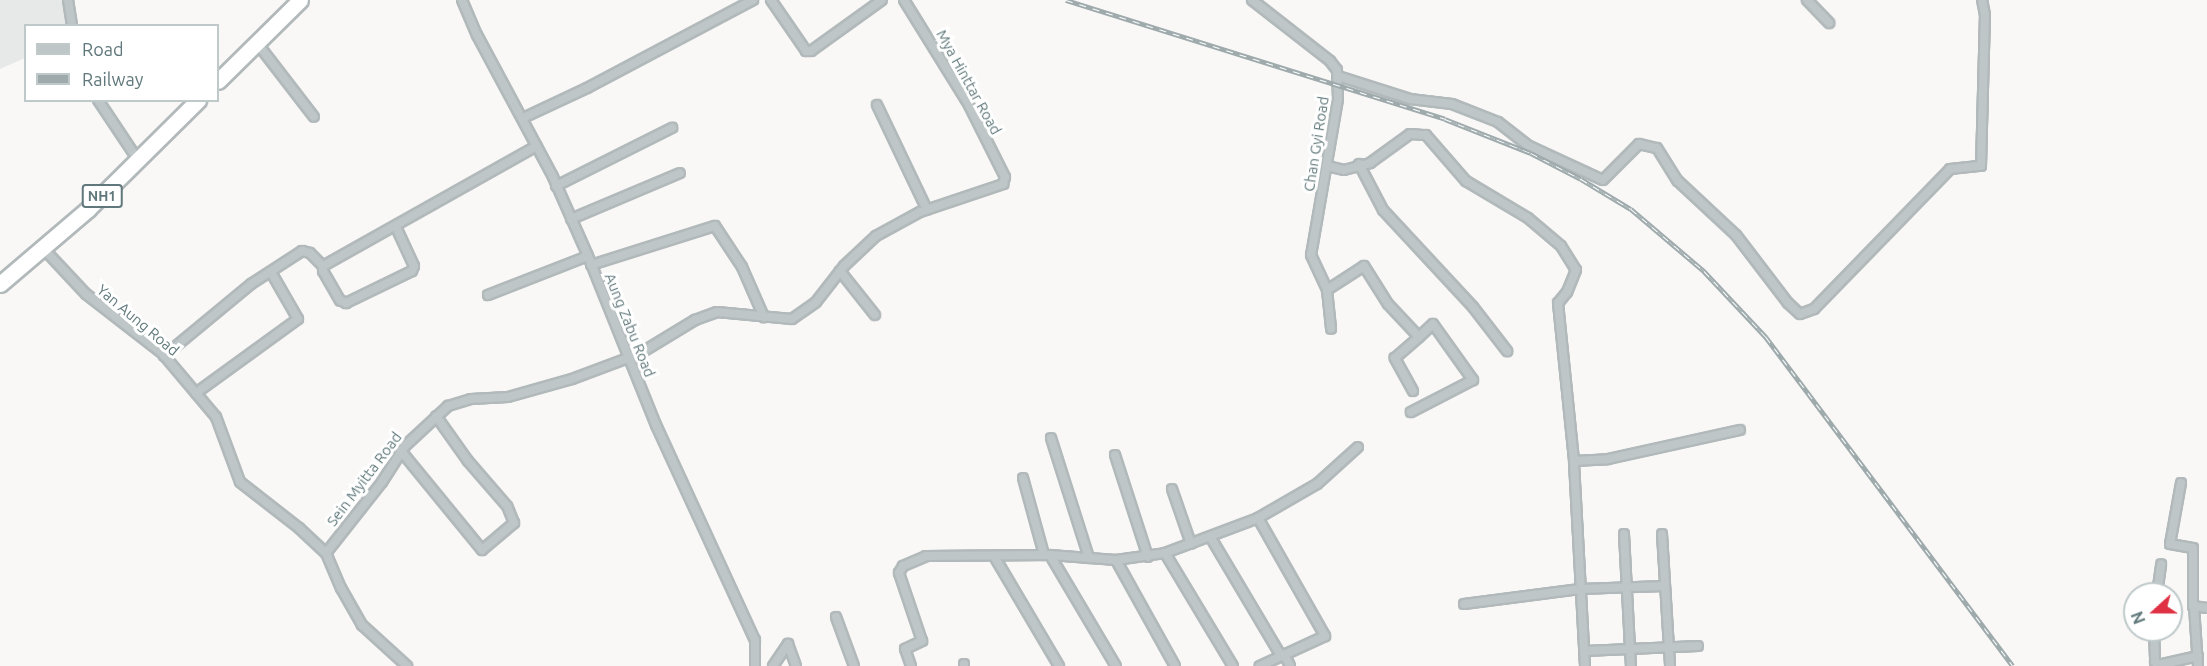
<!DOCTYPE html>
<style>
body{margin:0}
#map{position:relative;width:2207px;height:666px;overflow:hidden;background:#f9f8f7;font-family:Ubuntu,sans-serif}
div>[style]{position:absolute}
.built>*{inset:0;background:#e7e8e8}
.roads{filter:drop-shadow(2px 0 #b2b9ba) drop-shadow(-2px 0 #b2b9ba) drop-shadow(0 2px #b2b9ba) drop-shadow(0 -2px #b2b9ba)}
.street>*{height:8px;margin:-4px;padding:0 4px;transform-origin:4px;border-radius:4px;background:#bec6c7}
.highway>*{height:15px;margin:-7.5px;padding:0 7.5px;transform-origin:7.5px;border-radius:7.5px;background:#fff}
.rail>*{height:4.5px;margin-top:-2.25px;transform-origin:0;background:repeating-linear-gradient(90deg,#fff 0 7px,#9eaaac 0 14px);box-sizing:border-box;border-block:2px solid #9eaaac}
span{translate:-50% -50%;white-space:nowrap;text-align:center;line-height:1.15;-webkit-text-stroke:6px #fff;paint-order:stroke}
.shield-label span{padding:2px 4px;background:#fff;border:2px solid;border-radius:4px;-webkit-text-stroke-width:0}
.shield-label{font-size:14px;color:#60787b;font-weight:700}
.street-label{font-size:15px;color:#60787b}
.legend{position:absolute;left:24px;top:24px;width:195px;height:78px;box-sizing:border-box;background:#fff;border:2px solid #bfc9ca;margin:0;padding:8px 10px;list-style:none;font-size:18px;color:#60787b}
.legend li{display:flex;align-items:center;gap:12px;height:30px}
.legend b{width:30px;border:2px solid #bfc9ca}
.north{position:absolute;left:2123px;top:582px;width:60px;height:60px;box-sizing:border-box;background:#fff;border:2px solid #bfc9ca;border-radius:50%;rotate:249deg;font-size:16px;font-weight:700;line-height:24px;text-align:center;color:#60787b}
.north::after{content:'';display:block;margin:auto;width:21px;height:27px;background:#df3143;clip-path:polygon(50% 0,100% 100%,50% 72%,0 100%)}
</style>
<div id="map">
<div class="built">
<div style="clip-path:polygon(0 0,63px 0,67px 25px,26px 26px,25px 58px,0 69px)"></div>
</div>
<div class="roads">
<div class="street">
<div style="left:68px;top:0;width:26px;rotate:81deg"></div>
<div style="left:462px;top:0;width:38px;rotate:67deg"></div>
<div style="left:477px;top:35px;width:161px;rotate:61.8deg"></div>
<div style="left:553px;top:177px;width:86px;rotate:66.1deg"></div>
<div style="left:588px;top:256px;width:182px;rotate:68.1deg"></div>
<div style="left:656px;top:425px;width:237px;rotate:65.3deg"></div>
<div style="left:755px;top:640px;width:26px;rotate:90deg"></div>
<div style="left:771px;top:0;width:62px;rotate:55.5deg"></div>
<div style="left:806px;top:51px;width:5px"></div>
<div style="left:811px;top:51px;width:87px;rotate:-35.7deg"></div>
<div style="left:1252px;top:0;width:99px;rotate:38deg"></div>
<div style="left:1330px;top:61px;width:11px;rotate:52deg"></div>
<div style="left:1337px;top:70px;width:29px;rotate:88deg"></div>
<div style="left:1338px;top:99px;width:158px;rotate:99.8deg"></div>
<div style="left:1311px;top:255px;width:38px;rotate:65deg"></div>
<div style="left:1327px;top:290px;width:39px;rotate:84deg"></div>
<div style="left:1807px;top:0;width:32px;rotate:46deg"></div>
<div style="left:257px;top:43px;width:93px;rotate:52.4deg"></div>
<div style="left:1338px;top:76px;width:76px;rotate:17.7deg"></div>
<div style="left:1410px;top:99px;width:42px;rotate:6.8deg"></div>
<div style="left:1452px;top:104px;width:49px;rotate:21.4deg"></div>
<div style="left:1498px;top:122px;width:39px;rotate:38deg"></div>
<div style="left:1529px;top:146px;width:81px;rotate:24.7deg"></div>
<div style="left:1603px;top:180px;width:51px;rotate:-45deg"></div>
<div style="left:1639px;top:144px;width:18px;rotate:13deg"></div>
<div style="left:1657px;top:148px;width:39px;rotate:58deg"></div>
<div style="left:1678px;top:181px;width:79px;rotate:43deg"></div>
<div style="left:1736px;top:235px;width:86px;rotate:52.6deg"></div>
<div style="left:1788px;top:303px;width:16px;rotate:43deg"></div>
<div style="left:1800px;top:314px;width:15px;rotate:-20deg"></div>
<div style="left:1814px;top:309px;width:195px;rotate:-45.8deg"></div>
<div style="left:1950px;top:169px;width:31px;rotate:-6deg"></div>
<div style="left:1981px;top:166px;width:151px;rotate:-88.5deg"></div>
<div style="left:1985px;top:15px;width:15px;rotate:-101deg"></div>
<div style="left:98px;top:100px;width:72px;rotate:56.3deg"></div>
<div style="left:877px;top:105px;width:116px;rotate:64.5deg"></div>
<div style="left:523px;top:118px;width:71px;rotate:-25.1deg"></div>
<div style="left:587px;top:88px;width:188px;rotate:-27.9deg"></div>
<div style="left:1359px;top:164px;width:52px;rotate:62.4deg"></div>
<div style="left:1383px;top:210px;width:132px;rotate:47.1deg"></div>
<div style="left:1473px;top:307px;width:56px;rotate:52.3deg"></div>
<div style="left:1327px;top:166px;width:17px;rotate:13deg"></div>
<div style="left:1344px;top:170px;width:27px;rotate:-15deg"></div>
<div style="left:1370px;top:163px;width:49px;rotate:-35.9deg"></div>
<div style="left:1410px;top:134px;width:16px;rotate:4deg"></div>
<div style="left:1426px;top:135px;width:61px;rotate:49deg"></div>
<div style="left:1466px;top:181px;width:72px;rotate:30.8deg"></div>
<div style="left:1528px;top:218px;width:43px;rotate:40.3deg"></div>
<div style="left:1561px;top:246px;width:28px;rotate:58deg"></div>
<div style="left:1576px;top:270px;width:24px;rotate:112deg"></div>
<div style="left:1567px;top:292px;width:14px;rotate:129deg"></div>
<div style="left:1558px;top:303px;width:159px;rotate:84.2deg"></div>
<div style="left:556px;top:186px;width:130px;rotate:-26.6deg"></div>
<div style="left:571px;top:219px;width:118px;rotate:-22.9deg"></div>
<div style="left:42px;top:247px;width:64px;rotate:46.9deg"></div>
<div style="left:86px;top:294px;width:98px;rotate:37.9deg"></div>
<div style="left:163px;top:354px;width:82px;rotate:49.9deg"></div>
<div style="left:216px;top:417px;width:69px;rotate:69.7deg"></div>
<div style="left:240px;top:482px;width:75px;rotate:37.9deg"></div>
<div style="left:299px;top:528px;width:37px;rotate:43deg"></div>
<div style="left:326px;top:553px;width:38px;rotate:67deg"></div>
<div style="left:341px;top:588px;width:43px;rotate:60.4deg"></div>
<div style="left:362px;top:625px;width:61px;rotate:42.3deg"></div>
<div style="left:591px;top:265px;width:130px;rotate:-17.5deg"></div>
<div style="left:715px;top:226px;width:49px;rotate:56.6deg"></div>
<div style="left:742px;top:267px;width:55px;rotate:66.3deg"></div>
<div style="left:323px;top:266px;width:245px;rotate:-29.3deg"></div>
<div style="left:840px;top:271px;width:56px;rotate:51.5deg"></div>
<div style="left:1327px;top:290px;width:44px;rotate:-33deg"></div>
<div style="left:1364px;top:266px;width:45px;rotate:57.7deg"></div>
<div style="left:1388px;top:304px;width:45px;rotate:46.8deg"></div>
<div style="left:1419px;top:337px;width:19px;rotate:-43deg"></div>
<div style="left:1433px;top:324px;width:69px;rotate:54.5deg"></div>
<div style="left:1473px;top:380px;width:70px;rotate:152.7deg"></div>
<div style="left:488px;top:295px;width:107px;rotate:-21.3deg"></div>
<div style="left:164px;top:356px;width:113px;rotate:-39.6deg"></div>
<div style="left:251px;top:284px;width:61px;rotate:-32.9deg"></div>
<div style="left:302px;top:251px;width:8px;rotate:14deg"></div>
<div style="left:310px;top:253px;width:18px;rotate:45deg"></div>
<div style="left:323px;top:266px;width:5px;rotate:90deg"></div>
<div style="left:323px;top:271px;width:34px;rotate:60deg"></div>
<div style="left:340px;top:300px;width:7px;rotate:27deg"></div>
<div style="left:346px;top:303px;width:73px;rotate:-25.9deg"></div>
<div style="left:412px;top:271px;width:5px;rotate:-68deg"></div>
<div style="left:414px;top:266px;width:43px;rotate:-114.8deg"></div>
<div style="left:1413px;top:391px;width:38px;rotate:-119deg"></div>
<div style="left:1395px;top:358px;width:32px;rotate:-41deg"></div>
<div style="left:196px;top:393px;width:126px;rotate:-36deg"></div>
<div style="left:298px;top:319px;width:54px;rotate:-119.9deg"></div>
<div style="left:1051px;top:438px;width:126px;rotate:72.4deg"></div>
<div style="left:401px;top:451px;width:128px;rotate:50.7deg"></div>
<div style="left:482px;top:550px;width:42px;rotate:-40.2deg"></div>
<div style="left:514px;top:523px;width:18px;rotate:-112deg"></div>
<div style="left:507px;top:506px;width:60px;rotate:-130.9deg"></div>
<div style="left:468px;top:461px;width:55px;rotate:-125.4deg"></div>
<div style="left:1115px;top:455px;width:107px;rotate:72.1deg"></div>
<div style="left:1023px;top:478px;width:80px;rotate:74.7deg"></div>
<div style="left:2181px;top:483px;width:62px;rotate:100.2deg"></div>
<div style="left:2170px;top:544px;width:23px;rotate:10deg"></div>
<div style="left:2193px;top:548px;width:58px;rotate:90deg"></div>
<div style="left:2193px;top:606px;width:14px;rotate:8deg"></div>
<div style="left:1172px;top:489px;width:58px;rotate:70.9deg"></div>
<div style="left:1258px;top:518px;width:136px;rotate:60.4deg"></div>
<div style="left:1325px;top:636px;width:72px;rotate:155.2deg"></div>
<div style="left:1624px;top:534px;width:132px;rotate:87deg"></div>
<div style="left:1662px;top:534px;width:132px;rotate:86.5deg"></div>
<div style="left:1211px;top:538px;width:137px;rotate:59.3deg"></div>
<div style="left:326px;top:553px;width:90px;rotate:-51.7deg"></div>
<div style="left:382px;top:482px;width:43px;rotate:-57.4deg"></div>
<div style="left:405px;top:446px;width:59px;rotate:-42.9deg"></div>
<div style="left:448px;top:406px;width:24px;rotate:-17deg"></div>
<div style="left:471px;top:399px;width:37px;rotate:-3deg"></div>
<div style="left:508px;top:397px;width:66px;rotate:-15.7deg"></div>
<div style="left:572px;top:379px;width:72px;rotate:-20.5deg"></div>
<div style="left:639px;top:354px;width:66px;rotate:-31.3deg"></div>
<div style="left:695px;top:320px;width:23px;rotate:-20deg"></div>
<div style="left:717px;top:312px;width:75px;rotate:5.3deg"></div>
<div style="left:792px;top:319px;width:29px;rotate:-35deg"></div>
<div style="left:816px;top:302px;width:46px;rotate:-52.1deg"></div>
<div style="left:844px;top:266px;width:44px;rotate:-43.2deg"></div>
<div style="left:876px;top:236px;width:50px;rotate:-28.6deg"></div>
<div style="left:920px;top:212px;width:88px;rotate:-18.6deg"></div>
<div style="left:1003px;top:184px;width:7px;rotate:-74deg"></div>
<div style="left:1005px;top:177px;width:80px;rotate:-116.6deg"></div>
<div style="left:969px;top:105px;width:123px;rotate:-121.8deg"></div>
<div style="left:1165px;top:553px;width:132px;rotate:59deg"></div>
<div style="left:1050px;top:555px;width:129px;rotate:59.3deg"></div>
<div style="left:994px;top:556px;width:128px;rotate:59.4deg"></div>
<div style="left:1116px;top:560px;width:121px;rotate:60.9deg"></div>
<div style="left:2157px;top:594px;width:30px;rotate:-82deg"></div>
<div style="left:1464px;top:604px;width:117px;rotate:-7.4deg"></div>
<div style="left:1580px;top:589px;width:84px;rotate:-2deg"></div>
<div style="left:2194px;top:606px;width:60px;rotate:86.2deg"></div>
<div style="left:836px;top:617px;width:52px;rotate:69.8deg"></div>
<div style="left:2154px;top:630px;width:32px;rotate:88deg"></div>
<div style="left:2155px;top:662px;width:4px;rotate:45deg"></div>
<div style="left:2158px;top:665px;width:41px;rotate:-12.7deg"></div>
<div style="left:788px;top:644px;width:23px;rotate:70deg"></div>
<div style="left:1585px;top:651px;width:113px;rotate:-2.5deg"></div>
<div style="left:1284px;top:654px;width:13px;rotate:63deg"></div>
<div style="left:964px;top:664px;width:2px;rotate:90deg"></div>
<div style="left:773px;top:666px;width:27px;rotate:-56deg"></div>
<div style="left:911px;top:666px;width:18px;rotate:-109deg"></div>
<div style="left:905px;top:649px;width:19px;rotate:-25deg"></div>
<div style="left:922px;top:641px;width:72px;rotate:-108.7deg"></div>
<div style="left:899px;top:573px;width:8px;rotate:-60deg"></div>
<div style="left:903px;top:566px;width:25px;rotate:-23deg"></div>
<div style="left:926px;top:556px;width:124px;rotate:-0.5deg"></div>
<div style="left:1050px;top:555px;width:66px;rotate:4.3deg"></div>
<div style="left:1116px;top:560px;width:49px;rotate:-8.1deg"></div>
<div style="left:1165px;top:553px;width:99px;rotate:-20.6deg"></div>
<div style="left:1258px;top:518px;width:68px;rotate:-30deg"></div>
<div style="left:1317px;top:484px;width:55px;rotate:-42.1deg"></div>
<div style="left:1585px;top:666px;width:205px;rotate:-93.1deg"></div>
<div style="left:1574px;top:461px;width:34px;rotate:-3deg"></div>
<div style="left:1608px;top:459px;width:135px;rotate:-12.4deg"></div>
</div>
<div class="highway">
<div style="left:218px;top:81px;width:115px;rotate:-44.6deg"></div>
<div style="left:0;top:284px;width:116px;rotate:-40.4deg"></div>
<div style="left:88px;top:209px;width:155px;rotate:-44.7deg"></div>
</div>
</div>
<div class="rail">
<div style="left:1066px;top:0;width:397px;rotate:17.4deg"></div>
<div style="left:1445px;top:119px;width:92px;rotate:21.6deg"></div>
<div style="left:1531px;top:153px;width:56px;rotate:27.5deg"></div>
<div style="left:1581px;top:179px;width:58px;rotate:31deg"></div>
<div style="left:1631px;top:209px;width:96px;rotate:40.3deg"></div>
<div style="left:1704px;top:271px;width:91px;rotate:46.8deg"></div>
<div style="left:1766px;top:337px;width:411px;rotate:53.1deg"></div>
</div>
<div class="shield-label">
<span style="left:102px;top:196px">NH1</span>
</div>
<div class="street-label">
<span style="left:969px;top:82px;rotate:61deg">Mya Hinttar Road</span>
<span style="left:1316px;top:144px;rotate:-81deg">Chan Gyi Road</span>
<span style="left:138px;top:320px;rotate:40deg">Yan Aung Road</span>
<span style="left:630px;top:325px;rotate:68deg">Aung Zabu Road</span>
<span style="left:364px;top:479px;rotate:-53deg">Sein Myitta Road</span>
</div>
<ul class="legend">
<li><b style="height:8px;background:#bec6c7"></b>Road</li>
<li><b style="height:8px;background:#9eaaac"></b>Railway</li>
</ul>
<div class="north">N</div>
</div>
